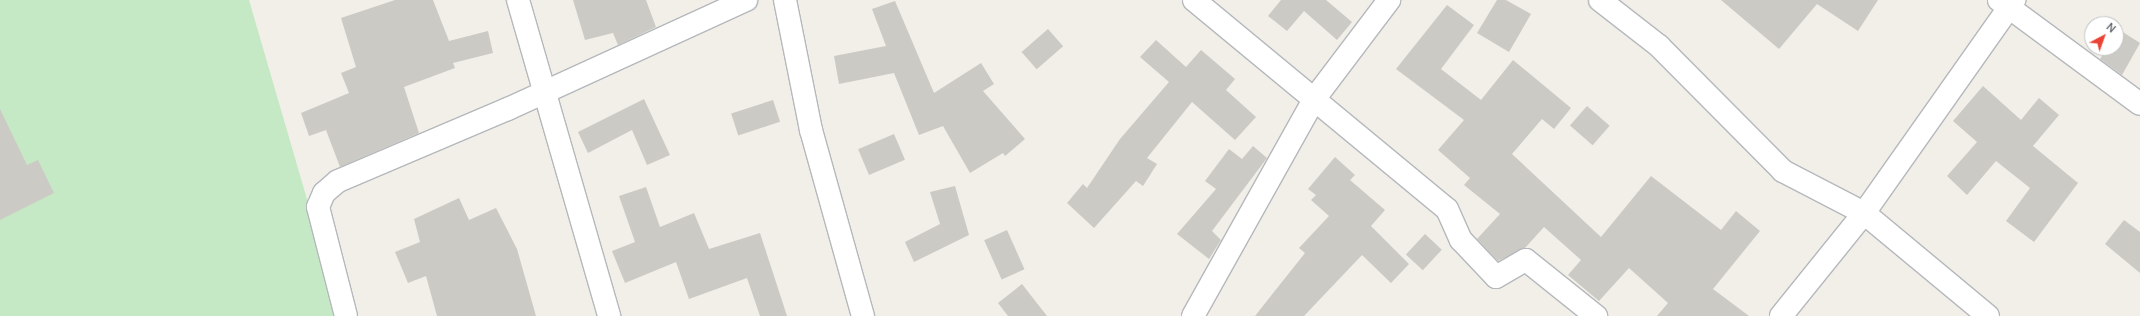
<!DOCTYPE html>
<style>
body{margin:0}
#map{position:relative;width:2140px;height:316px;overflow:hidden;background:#f1efe8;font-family:Manrope,sans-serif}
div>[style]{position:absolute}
.green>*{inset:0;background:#c5e8c5}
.building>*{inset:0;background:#cccac5;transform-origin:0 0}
.roads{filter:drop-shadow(1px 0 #b5b8bc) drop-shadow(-1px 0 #b5b8bc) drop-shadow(0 1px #b5b8bc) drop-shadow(0 -1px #b5b8bc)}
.street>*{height:22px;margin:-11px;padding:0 11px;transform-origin:11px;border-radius:11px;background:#fff}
span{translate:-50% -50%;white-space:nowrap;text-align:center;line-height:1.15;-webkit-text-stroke:4px #fff;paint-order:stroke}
.north{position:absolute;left:2084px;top:16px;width:40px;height:40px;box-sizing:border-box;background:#fff;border:1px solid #bfc1c3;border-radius:50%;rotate:41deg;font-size:11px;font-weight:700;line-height:16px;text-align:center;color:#5f6368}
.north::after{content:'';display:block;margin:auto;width:14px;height:18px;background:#ea4335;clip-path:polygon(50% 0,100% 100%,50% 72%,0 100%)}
</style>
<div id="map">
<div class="green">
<div style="clip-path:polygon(0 0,249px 0,341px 316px,0 316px)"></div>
</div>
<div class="building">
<div style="clip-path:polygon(395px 0,433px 0,449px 41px,488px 31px,493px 53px,453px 63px,455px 68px,404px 87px,419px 133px,340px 167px,326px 130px,309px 136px,301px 113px,349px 93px,341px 73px,356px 67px,341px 18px)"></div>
<div style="clip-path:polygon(573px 0,646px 0,656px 27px,618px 45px,613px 33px,585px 40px)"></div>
<div style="clip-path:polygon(1281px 0,1326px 0,1352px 22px,1337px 40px,1304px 11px,1287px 31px,1268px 16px)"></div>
<div style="clip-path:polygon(1497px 0,1506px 0,1531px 14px,1509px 52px,1477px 33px)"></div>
<div style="clip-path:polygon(1721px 0,1878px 0,1858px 31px,1817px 4px,1779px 49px)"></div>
<div style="clip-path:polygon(895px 1px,934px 93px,981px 63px,994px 84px,983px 91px,1025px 139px,1005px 156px,1003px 153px,970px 173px,943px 126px,919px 135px,894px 73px,839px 84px,834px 56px,886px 46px,872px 9px)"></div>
<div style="clip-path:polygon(1447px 5px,1474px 25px,1441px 69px,1481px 100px,1513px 60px,1571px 108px,1554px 129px,1542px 119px,1512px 154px,1601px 237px,1651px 176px,1721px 230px,1736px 211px,1760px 231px,1713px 289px,1749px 316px,1657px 316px,1668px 303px,1629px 268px,1599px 301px,1568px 275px,1581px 260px,1544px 227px,1525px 248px,1498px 261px,1477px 239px,1500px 214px,1464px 185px,1470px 178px,1438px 150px,1464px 120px,1396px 69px)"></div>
<div style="left:1048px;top:29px;width:23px;height:35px;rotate:49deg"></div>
<div style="clip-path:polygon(2118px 29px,2140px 43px,2122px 75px,2100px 59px,2107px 48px,2116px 48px)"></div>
<div style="clip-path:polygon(1156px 40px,1186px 67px,1201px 50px,1235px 79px,1226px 90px,1256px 117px,1235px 140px,1192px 102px,1147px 158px,1157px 164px,1143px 186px,1136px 181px,1094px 228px,1067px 203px,1083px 184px,1087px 188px,1120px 139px,1169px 82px,1140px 57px)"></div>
<div style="clip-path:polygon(1983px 86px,2021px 120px,2039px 98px,2059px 115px,2033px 146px,2078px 183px,2034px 242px,2006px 221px,2030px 188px,1996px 161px,1967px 195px,1947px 176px,1977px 142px,1953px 121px)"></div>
<div style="clip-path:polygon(644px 99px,670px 155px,647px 165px,632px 130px,588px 153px,578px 132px)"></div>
<div style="left:773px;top:100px;width:23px;height:44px;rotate:72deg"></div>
<div style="left:1587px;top:106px;width:30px;height:26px;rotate:41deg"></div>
<div style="clip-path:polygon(0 109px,27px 165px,38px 160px,54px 193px,0 220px)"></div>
<div style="left:894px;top:134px;width:28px;height:39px;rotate:67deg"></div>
<div style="clip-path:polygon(1253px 146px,1267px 158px,1212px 231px,1221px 240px,1209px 259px,1177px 234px,1216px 189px,1205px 181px,1229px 149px,1242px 159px)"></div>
<div style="clip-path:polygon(1335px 157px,1355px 175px,1350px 180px,1385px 210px,1371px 226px,1409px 264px,1391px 283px,1362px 255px,1304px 316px,1255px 316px,1305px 253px,1299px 248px,1329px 216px,1311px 200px,1316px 195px,1308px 189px)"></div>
<div style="clip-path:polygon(955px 186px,969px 235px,914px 262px,905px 242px,940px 224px,930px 192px)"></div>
<div style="clip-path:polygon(646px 187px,660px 227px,694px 213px,709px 249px,760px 233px,787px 316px,760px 316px,747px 278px,689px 299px,676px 262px,625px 283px,612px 251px,635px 242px,619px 196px)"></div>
<div style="clip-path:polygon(459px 198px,469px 220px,496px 208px,517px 249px,536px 316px,437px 316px,426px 276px,408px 283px,395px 252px,420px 242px,414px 219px)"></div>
<div style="clip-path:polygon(2124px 220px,2140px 232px,2140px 273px,2105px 244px)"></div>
<div style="left:1007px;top:230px;width:43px;height:25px;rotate:66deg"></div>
<div style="left:1425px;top:234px;width:23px;height:28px;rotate:43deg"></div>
<div style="clip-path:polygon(1022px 284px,1047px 316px,1008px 316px,998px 303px)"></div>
</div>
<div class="roads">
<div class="street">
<div style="left:518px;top:0;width:329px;rotate:73.9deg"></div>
<div style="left:785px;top:0;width:133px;rotate:78.7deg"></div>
<div style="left:811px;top:130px;width:193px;rotate:74.4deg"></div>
<div style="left:1194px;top:0;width:328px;rotate:39.6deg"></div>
<div style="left:1447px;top:209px;width:34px;rotate:66deg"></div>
<div style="left:1461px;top:240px;width:51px;rotate:46.6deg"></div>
<div style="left:1496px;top:277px;width:34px;rotate:-30deg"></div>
<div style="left:1526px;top:260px;width:90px;rotate:38.7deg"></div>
<div style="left:1600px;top:0;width:75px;rotate:37.9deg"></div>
<div style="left:1659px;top:46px;width:176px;rotate:45.2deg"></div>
<div style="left:1783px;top:171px;width:91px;rotate:27.4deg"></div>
<div style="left:1864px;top:213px;width:161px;rotate:39.7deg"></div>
<div style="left:1999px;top:0;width:175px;rotate:36.4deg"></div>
<div style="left:346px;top:316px;width:113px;rotate:-104.4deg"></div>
<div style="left:318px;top:207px;width:15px;rotate:-67deg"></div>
<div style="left:324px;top:193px;width:18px;rotate:-41deg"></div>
<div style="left:338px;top:181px;width:185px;rotate:-23deg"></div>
<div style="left:508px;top:109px;width:262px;rotate:-24.6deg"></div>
<div style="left:1193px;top:316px;width:250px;rotate:-60.8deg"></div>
<div style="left:1315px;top:98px;width:123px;rotate:-52.9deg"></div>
<div style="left:1781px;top:316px;width:132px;rotate:-51.1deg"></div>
<div style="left:1864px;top:213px;width:261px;rotate:-54.8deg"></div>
</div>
</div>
<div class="north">N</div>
</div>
